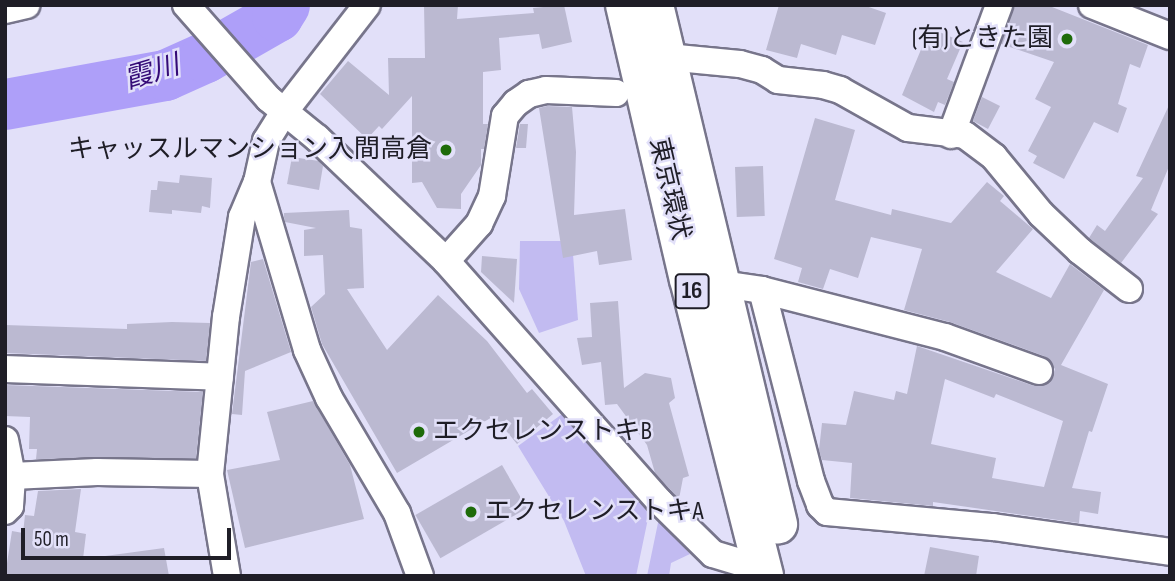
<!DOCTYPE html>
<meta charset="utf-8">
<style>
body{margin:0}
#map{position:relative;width:1175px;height:581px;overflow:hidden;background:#e2e0f9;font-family:"Sofia Sans Condensed","Noto Sans JP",sans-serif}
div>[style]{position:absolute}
.green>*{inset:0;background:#c2bbf1}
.river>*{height:51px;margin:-25.5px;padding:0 25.5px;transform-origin:25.5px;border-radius:25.5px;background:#ae9ff9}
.building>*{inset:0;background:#bbb9d1;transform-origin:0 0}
.roads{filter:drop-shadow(2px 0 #77758b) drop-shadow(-2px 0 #77758b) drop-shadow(0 2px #77758b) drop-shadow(0 -2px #77758b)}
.street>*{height:26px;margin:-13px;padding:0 13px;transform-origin:13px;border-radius:13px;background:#fff}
.highway>*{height:38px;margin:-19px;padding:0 19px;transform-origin:19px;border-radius:19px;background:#fff}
.dots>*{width:19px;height:19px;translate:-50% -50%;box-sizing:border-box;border:4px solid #e2e0f9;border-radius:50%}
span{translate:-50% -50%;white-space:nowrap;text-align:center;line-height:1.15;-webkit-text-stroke:5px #e2e0f9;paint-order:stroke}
.shield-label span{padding:2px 5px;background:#e2e0f9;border:2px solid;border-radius:5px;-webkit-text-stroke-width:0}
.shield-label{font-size:24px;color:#1f1e27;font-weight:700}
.poi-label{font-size:26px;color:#1f1e27}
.right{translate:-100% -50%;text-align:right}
.left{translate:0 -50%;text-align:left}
.street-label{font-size:26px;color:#1f1e27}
.water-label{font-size:28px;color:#340a76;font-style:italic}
.frame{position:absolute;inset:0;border:7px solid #1f1e27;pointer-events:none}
.scale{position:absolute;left:21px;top:528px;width:210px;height:32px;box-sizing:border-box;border:4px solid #1f1e27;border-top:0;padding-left:9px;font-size:21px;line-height:24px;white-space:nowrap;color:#1f1e27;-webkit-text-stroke:5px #e2e0f9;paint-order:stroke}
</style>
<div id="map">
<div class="green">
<div style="clip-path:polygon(520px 241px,572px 241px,578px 320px,539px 333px,519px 289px)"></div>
<div style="clip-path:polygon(565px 412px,650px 509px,636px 576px,586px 576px,564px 521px,518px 446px)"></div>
<div style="clip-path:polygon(659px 518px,690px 554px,671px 563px,669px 576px,647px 576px)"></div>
</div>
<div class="river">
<div style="left:5px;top:104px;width:163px;rotate:-10.3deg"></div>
<div style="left:165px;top:75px;width:44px;rotate:-24.2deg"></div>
<div style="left:205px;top:57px;width:83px;rotate:-29.7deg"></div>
<div style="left:277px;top:16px;width:13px;rotate:-58deg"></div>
</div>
<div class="building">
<div style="clip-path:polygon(424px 5px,458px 5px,457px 19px,534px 13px,533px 8px,564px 5px,572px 42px,542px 49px,539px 34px,499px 38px,501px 70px,483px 72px,483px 124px,488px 124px,484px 149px,481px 149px,481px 165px,461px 194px,461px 209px,437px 208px,422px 182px,412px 183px,412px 96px,382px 129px,379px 126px,367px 139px,320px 94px,348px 61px,389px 95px,388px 58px,425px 58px)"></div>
<div style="clip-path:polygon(779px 5px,863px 5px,886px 13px,875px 45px,842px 35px,836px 55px,801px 44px,797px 58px,766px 50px)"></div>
<div style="clip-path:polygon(1014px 5px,1047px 5px,1148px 45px,1140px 68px,1130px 64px,1118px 104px,1127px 108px,1118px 133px,1094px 122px,1064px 179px,1033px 163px,1037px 156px,1028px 151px,1051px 107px,1035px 99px,1054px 62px,1001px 44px)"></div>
<div style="clip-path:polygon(930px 28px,963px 42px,947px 79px,954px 82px,945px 105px,938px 102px,934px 112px,902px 95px)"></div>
<div style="clip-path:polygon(982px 97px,1000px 106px,988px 129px,973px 121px)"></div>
<div style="clip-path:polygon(1170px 103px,1170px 164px,1151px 210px,1158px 214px,1121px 263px,1089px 238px,1097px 225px,1105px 231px,1143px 178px,1136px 176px)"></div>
<div style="clip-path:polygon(547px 106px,572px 107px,576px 152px,574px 215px,625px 209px,632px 260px,599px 265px,597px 251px,563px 258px,539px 108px)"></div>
<div style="clip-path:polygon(evenodd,815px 118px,855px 130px,835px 200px,891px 215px,892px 209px,951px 223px,987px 182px,1004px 196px,1000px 201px,1033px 229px,996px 272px,1051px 298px,1070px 264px,1104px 290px,1061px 365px,1108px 384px,1092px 432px,1089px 431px,1072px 488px,1101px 492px,1098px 514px,1080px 511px,1079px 523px,933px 502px,933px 506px,850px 498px,852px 463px,822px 460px,819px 450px,822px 423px,846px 425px,854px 391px,894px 400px,896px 391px,907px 394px,917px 346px,1034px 386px,1050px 383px,1055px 369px,1044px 356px,950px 322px,904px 310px,922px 249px,871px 237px,858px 278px,830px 269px,823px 289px,798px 282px,802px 268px,774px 259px,815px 118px,945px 379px,994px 398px,996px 394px,1063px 421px,1044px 487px,992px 478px,996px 458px,931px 444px,945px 379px)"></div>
<div style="clip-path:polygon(520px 124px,528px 124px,526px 148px,516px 148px)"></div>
<div style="clip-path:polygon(292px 157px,319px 161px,323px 166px,319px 190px,287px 184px)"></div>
<div style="left:763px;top:166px;width:50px;height:28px;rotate:88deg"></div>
<div style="clip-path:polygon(180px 175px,212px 178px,210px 208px,202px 206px,201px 213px,172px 210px,172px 214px,149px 212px,151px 190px,157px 190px,158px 181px,179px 183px)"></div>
<div style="clip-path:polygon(349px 210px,350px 227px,362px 229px,364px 288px,347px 289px,387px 350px,438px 295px,487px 341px,527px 393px,532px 389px,553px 414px,517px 444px,494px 416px,397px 473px,322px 344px,311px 307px,325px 294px,323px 255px,304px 256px,304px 230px,316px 228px,285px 222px,284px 217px,284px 213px)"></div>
<div style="clip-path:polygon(482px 256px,517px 259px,514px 303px,481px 272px)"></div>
<div style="clip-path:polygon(263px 259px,291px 352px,245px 371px,242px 415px,232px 414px,251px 262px)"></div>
<div style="clip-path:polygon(618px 301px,624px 388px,645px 373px,671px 378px,675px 398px,669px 403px,689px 476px,683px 478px,679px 499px,655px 473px,647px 445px,617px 404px,605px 405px,601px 362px,582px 365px,577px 338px,592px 337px,590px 303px)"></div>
<div style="clip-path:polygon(172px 322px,210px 323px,206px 361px,5px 353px,5px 325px,127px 329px,127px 324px)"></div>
<div style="clip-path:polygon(5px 385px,203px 392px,196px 458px,36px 459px,37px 449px,29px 449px,30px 417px,5px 416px)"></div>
<div style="clip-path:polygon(313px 401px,350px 465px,364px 519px,245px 548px,227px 470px,280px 460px,267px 412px)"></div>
<div style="left:502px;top:465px;width:50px;height:100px;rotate:60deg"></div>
<div style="clip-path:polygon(81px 489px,75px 532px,86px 534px,83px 559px,164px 548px,169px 576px,5px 576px,12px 531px,23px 533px,25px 515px,34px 516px,38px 491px)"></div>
<div style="clip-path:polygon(930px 547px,979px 556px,976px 576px,924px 576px)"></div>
</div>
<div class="roads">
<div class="street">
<div style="left:186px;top:5px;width:125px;rotate:48.6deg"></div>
<div style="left:269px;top:99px;width:62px;rotate:39.1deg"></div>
<div style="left:317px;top:138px;width:178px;rotate:43.6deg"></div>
<div style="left:446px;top:261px;width:322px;rotate:48.4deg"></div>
<div style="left:660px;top:502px;width:74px;rotate:44.5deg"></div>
<div style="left:713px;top:554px;width:52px;rotate:16.7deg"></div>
<div style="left:1092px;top:5px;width:84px;rotate:21.7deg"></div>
<div style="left:5px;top:10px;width:22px;rotate:-13deg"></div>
<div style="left:667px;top:57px;width:73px;rotate:5.5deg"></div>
<div style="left:740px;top:64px;width:23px;rotate:15deg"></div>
<div style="left:762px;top:70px;width:19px;rotate:32deg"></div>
<div style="left:778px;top:80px;width:45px;rotate:6.3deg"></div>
<div style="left:823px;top:85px;width:18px;rotate:16deg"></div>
<div style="left:840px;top:90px;width:78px;rotate:29.2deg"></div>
<div style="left:908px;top:128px;width:57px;rotate:7deg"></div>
<div style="left:965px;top:135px;width:36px;rotate:37deg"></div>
<div style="left:994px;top:157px;width:74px;rotate:50.5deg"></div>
<div style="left:1041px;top:214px;width:54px;rotate:43.5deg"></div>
<div style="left:1080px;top:251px;width:62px;rotate:37.8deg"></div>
<div style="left:951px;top:135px;width:139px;rotate:-69.7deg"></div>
<div style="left:257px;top:182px;width:175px;rotate:73.4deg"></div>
<div style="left:307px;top:350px;width:53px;rotate:65.4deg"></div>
<div style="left:329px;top:398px;width:134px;rotate:59.4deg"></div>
<div style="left:397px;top:513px;width:67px;rotate:69.9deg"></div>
<div style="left:446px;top:261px;width:50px;rotate:-48.3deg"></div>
<div style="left:479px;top:224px;width:31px;rotate:-65deg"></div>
<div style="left:492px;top:196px;width:81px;rotate:-80.8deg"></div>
<div style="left:505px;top:116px;width:17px;rotate:-50deg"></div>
<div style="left:516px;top:103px;width:16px;rotate:-35deg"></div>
<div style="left:529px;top:94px;width:17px;rotate:-13deg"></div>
<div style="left:546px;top:90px;width:70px;rotate:2.5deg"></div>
<div style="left:722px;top:284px;width:40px;rotate:8.5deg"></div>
<div style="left:762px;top:290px;width:197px;rotate:75.6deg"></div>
<div style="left:811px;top:481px;width:26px;rotate:69deg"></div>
<div style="left:820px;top:505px;width:10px;rotate:45deg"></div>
<div style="left:827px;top:512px;width:167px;rotate:5.2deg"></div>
<div style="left:993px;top:527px;width:179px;rotate:8deg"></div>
<div style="left:762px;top:290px;width:189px;rotate:14.4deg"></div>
<div style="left:945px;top:337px;width:100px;rotate:19.9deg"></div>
<div style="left:5px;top:369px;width:215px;rotate:2.1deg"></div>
<div style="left:5px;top:440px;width:37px;rotate:79deg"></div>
<div style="left:5px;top:511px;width:7px;rotate:-45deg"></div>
<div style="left:10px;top:506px;width:30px;rotate:-86deg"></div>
<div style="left:12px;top:476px;width:85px;rotate:-2.7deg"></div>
<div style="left:97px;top:472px;width:113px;rotate:1deg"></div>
<div style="left:227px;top:576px;width:103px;rotate:-99.5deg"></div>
<div style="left:210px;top:474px;width:158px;rotate:-84.2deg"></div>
<div style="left:226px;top:317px;width:101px;rotate:-80.9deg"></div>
<div style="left:242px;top:217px;width:38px;rotate:-67deg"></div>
<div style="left:257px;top:182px;width:42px;rotate:-77.6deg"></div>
<div style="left:266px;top:141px;width:34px;rotate:-58deg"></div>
<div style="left:284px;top:112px;width:135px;rotate:-52.2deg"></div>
</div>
<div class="highway">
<div style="left:625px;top:5px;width:281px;rotate:76.9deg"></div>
<div style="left:689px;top:279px;width:306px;rotate:75.8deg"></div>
<div style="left:654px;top:5px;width:534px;rotate:76.56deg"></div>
</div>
</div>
<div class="dots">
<div style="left:1067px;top:39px;background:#1e6b0b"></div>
<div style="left:446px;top:150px;background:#1e6b0b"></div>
<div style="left:419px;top:432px;background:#1e6b0b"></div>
<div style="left:471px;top:512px;background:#1e6b0b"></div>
</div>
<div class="shield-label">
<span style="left:692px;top:291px">16</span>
</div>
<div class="poi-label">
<span class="right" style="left:1053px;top:39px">(有)ときた園</span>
<span class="right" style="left:432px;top:150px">キャッスルマンション入間高倉</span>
<span class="left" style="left:433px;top:432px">エクセレンストキB</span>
<span class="left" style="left:485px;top:512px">エクセレンストキA</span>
</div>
<div class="street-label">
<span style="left:669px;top:189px;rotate:77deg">東京環状</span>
</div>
<div class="water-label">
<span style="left:152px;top:73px;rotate:-17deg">霞川</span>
</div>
<div class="frame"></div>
<div class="scale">50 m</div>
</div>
